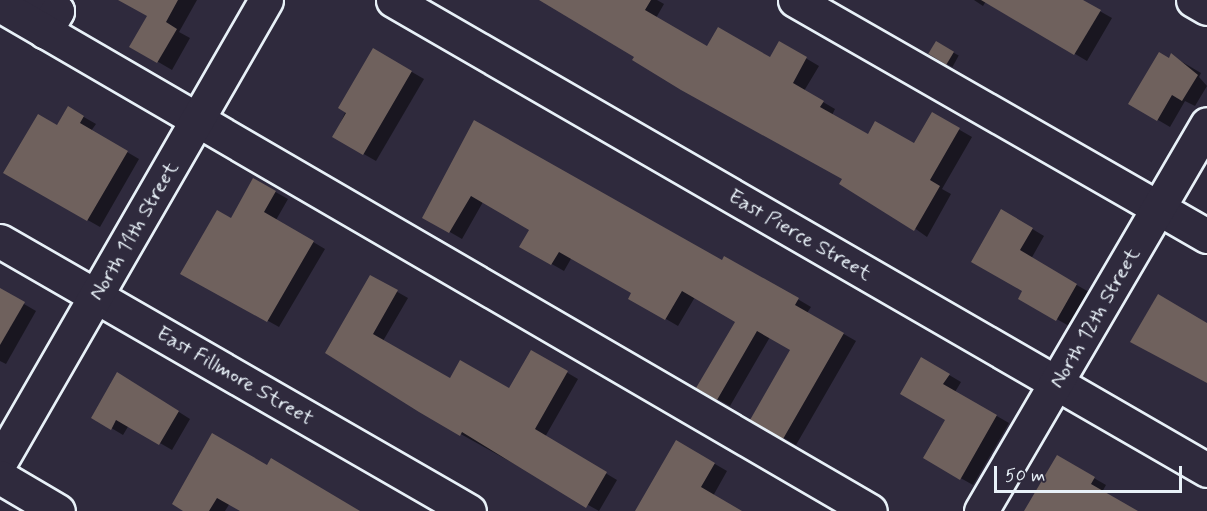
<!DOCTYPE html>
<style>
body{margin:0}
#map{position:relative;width:1207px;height:511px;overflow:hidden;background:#2f2a3d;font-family:Mynerve,sans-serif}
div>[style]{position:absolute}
.shadow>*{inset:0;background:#0007;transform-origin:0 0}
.building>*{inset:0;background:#6f615d;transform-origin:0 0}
.roads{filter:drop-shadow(2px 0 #e8f1f8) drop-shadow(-2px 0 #e8f1f8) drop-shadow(0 2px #e8f1f8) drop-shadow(0 -2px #e8f1f8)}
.minor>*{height:33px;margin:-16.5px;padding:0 16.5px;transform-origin:16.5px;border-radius:16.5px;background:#2f2a3d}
span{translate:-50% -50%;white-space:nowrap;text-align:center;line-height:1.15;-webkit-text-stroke:4.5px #2f2a3d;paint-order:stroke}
.street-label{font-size:21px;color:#e8f1f8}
.scale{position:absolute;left:994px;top:466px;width:188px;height:27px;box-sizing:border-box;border:3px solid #e8f1f8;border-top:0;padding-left:8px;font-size:18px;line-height:21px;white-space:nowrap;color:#e8f1f8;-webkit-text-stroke:4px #2f2a3d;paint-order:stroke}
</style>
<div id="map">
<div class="shadow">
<div style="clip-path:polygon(121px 0,197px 0,179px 32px,190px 38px,172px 70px,131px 46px,149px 15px)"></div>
<div style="clip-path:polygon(542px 0,657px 0,664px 4px,656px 18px,707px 48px,770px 59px,780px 43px,819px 66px,804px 91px,835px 109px,832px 115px,868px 136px,914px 145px,932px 114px,972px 137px,942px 189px,951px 194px,927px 237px,844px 178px)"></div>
<div style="clip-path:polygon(974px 0,1080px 0,1112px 18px,1087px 61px,986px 1px,983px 6px)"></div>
<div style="left:936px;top:43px;width:26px;height:13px;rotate:29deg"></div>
<div style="clip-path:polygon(374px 50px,424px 79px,376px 161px,334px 137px)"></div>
<div style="clip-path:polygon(1172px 56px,1201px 73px,1199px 77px,1207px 86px,1195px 106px,1185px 101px,1170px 127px,1131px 104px)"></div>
<div style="clip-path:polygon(68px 108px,96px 124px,91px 131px,139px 159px,100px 227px,5px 173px,58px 127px)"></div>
<div style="clip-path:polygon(474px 122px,722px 262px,774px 285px,811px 307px,807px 313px,856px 341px,796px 445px,752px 419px,792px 350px,770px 337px,730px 406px,698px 388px,737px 321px,695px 297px,678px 326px,630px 298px,633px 293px,572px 257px,564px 271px,522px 247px,531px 230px,483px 202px,462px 239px,424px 217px)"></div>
<div style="clip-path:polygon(254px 180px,288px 199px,276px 220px,325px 249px,279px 327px,182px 273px,231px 220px)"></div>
<div style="clip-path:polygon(1002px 211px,1044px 236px,1031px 259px,1089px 292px,1069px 326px,1020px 298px,1024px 291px)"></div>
<div style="clip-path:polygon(371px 277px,408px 298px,383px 341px,450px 380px,510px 390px,532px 352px,578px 379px,545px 437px,617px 480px,599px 511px,432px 418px,327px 353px)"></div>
<div style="clip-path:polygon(0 290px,36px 311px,6px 364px,0 361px)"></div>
<div style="clip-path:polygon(922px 359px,961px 382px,955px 392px,1009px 423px,973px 485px,925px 458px,947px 420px)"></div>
<div style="clip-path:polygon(130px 381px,190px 419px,172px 450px,129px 425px,123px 435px,93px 417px)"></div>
<div style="clip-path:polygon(677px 442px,727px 471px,713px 496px,739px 511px,637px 511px)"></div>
<div style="clip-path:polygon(1057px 457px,1106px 485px,1102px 492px,1135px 511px,1026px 511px)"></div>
<div style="clip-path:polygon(267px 467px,355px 511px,243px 511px,230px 503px,225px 511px,186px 511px)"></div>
</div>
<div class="building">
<div style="clip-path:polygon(118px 0,178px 0,166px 22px,177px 29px,157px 63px,129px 47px,147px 16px)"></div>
<div style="clip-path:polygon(539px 0,651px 0,645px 10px,707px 46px,718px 27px,770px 57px,779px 41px,807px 57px,793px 83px,824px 101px,820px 107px,868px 134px,875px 121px,914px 143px,932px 112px,960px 128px,930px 180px,940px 186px,914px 231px,839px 184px,842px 179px,681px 90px,632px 60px,634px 57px)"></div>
<div style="clip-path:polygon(981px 0,1083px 0,1101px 10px,1074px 55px)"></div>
<div style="left:936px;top:41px;width:21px;height:15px;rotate:31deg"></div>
<div style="clip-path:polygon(373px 48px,412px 71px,363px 155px,332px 137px,346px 113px,338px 108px)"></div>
<div style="clip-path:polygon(1159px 52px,1169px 58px,1171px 53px,1198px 75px,1182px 101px,1172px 95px,1157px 121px,1128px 104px)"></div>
<div style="clip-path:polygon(68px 106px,84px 116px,80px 123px,128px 151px,87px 221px,3px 173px,38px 114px,57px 125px)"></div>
<div style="clip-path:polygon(474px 120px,722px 260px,724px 256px,799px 298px,795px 305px,844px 333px,783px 439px,750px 420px,790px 350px,757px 331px,717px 400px,696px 388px,735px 322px,682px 291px,665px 320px,628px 299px,631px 293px,559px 252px,551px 265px,519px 247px,529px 230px,471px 196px,449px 233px,422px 218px)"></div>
<div style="clip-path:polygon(253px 178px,276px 191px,264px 212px,314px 241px,267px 322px,180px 274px,217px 210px,231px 218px)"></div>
<div style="clip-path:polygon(1001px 209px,1033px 228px,1020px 250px,1077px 284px,1056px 321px,1018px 299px,1022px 291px,971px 262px)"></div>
<div style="clip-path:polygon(370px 275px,398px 290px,373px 334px,450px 378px,460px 360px,509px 388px,531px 350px,568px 371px,535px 429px,607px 472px,586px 508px,462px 432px,460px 436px,419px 412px,325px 353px)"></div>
<div style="clip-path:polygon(0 288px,25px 302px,0 345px)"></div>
<div style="clip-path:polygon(1158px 294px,1207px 323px,1207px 383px,1130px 342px)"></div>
<div style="clip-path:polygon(921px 357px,950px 374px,943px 384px,997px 415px,960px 480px,923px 458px,945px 420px,900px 394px)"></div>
<div style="clip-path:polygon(117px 372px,179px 411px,159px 445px,116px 420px,111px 430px,91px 418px)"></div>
<div style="clip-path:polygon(212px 433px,267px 465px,271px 458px,360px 511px,240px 511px,217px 498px,209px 511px,183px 511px,172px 504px)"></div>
<div style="clip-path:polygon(676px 440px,715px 463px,701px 487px,742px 511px,635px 511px)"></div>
<div style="clip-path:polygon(1057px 455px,1095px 477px,1091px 484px,1138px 511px,1024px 511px)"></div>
</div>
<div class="roads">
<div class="minor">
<div style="left:39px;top:0;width:21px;rotate:31deg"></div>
<div style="left:57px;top:11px;width:24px;rotate:120deg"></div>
<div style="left:393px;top:0;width:940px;rotate:30deg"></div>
<div style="left:795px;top:0;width:475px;rotate:29.8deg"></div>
<div style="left:1193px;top:0;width:16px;rotate:30deg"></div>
<div style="left:0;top:5px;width:1006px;rotate:30.18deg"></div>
<div style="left:0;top:241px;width:541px;rotate:29.93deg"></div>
<div style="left:0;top:462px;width:533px;rotate:-60.07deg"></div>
<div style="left:0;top:477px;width:67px;rotate:30.4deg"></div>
<div style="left:981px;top:511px;width:448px;rotate:-59.7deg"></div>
</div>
</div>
<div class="street-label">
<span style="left:134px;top:231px;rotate:-60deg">North 11th Street</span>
<span style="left:800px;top:235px;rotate:30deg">East Pierce Street</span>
<span style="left:1095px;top:318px;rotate:-60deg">North 12th Street</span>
<span style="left:235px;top:376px;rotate:30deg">East Fillmore Street</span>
</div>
<div class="scale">50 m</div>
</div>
